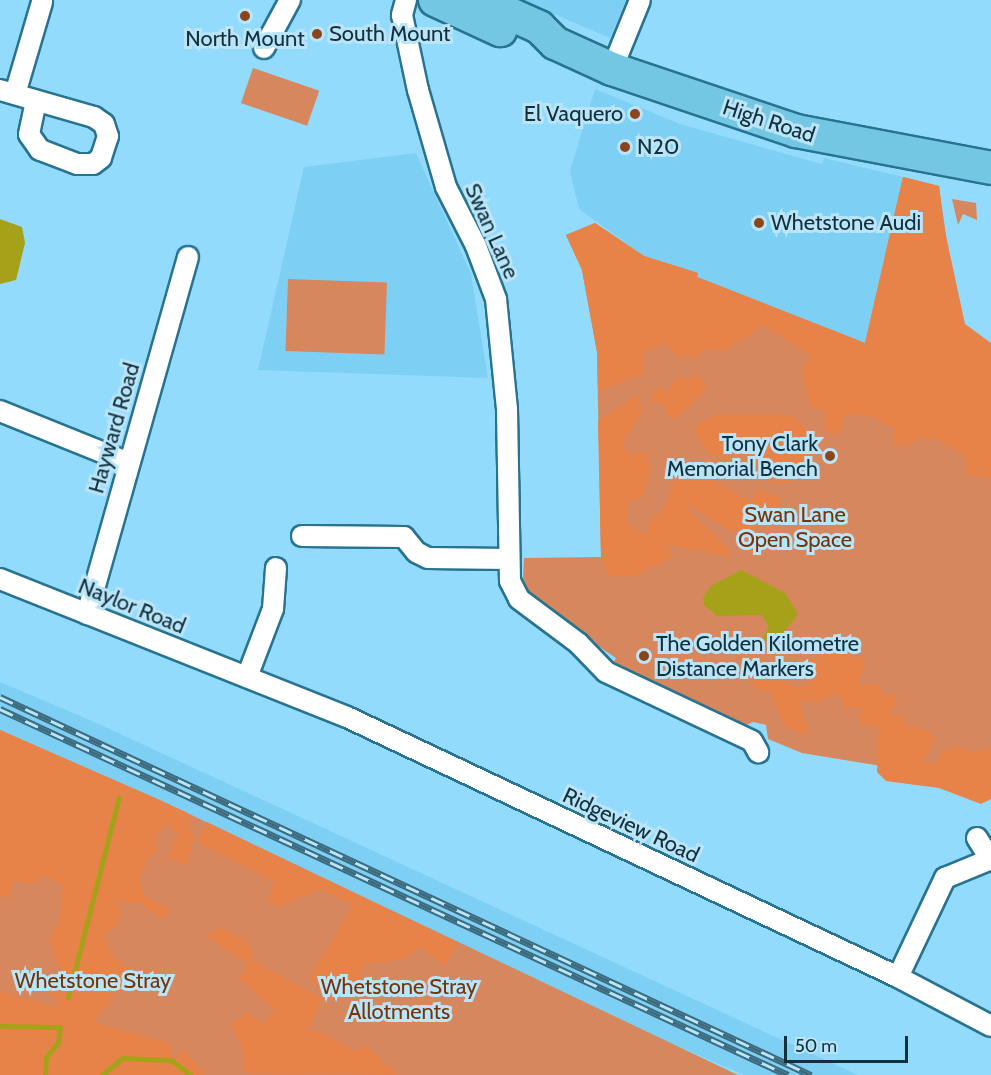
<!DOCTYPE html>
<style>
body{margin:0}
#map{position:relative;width:991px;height:1075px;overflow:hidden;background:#92dbfc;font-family:Cabin,sans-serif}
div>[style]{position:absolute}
.built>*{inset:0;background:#7dd0f4}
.green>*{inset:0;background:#d7875d;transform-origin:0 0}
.forest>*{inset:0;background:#e78249}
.water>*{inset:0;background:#a5a21a}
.stream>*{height:5px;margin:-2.5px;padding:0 2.5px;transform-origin:2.5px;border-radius:2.5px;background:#a5a21a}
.roads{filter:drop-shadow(2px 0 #277390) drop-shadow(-2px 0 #277390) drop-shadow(0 2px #277390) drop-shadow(0 -2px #277390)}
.street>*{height:20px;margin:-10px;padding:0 10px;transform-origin:10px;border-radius:10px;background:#fff}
.primary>*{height:32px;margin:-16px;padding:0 16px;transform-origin:16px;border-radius:16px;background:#74c7e3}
.rail>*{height:7px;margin-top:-3.5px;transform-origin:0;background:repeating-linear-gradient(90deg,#bae4f8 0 14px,#3d6a7d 0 28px);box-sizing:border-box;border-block:2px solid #3d6a7d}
.dots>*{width:16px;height:16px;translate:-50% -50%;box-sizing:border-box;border:3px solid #bae4f8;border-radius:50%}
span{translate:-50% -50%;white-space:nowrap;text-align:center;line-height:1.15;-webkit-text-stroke:6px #bae4f8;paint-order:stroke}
.poi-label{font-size:22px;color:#12313d}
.left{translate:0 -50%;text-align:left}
.right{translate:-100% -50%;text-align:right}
.street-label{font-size:22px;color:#12313d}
.park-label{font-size:22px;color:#753409}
.scale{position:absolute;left:784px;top:1036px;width:124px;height:27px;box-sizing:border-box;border:3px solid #12313d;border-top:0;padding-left:8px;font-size:18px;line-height:21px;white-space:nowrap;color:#12313d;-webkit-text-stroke:4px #bae4f8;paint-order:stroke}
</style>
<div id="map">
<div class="built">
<div style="clip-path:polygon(521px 0,626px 0,610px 38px)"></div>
<div style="clip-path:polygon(595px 89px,680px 124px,772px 150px,822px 164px,824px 158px,903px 177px,865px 343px,696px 277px,697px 273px,644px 256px,579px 209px,570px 171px)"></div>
<div style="clip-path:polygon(416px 153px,471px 274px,488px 378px,258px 370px,304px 167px)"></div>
<div style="clip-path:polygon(0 682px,92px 721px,858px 1075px,744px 1075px,638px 1029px,158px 799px,0 730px)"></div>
</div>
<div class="green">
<div style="left:253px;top:68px;width:70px;height:37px;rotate:19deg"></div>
<div style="clip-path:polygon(903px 177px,939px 186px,961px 341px,991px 357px,991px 784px,802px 753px,768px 739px,766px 725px,753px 722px,742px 727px,612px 665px,616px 658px,534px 603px,523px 579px,524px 558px,601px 557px,597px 352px,582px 270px,566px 235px,595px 223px,644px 256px,698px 273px,697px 277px,865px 343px)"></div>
<div style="clip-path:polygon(952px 199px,976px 203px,977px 220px,963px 214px,958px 225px)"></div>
<div style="left:288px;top:279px;width:99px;height:72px;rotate:2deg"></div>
<div style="clip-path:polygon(0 730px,158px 799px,738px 1075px,0 1075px)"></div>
</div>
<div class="forest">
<div style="clip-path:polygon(903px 177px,939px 186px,943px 222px,965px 324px,991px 343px,991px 478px,967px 475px,964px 455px,937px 440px,917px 439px,909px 446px,894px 444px,895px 428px,866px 414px,844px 415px,843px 428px,837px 435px,824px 428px,825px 412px,809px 405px,802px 373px,810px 355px,764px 326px,724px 351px,704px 349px,697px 358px,679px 357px,665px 344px,644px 353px,644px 374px,598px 392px,597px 352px,582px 270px,566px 235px,595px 223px,644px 256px,698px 273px,697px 277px,865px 343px)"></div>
<div style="clip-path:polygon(700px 376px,707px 389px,675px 419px,666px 415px,667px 405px,651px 401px,652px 392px,660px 387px,667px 393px,675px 379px)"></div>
<div style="clip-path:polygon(638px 395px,643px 412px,623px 442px,627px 453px,647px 452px,650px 470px,643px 496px,627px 505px,627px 523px,647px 535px,649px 520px,664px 509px,680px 462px,696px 461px,711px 478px,749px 502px,759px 490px,781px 498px,775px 518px,752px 530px,730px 531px,687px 503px,693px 515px,728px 548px,729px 557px,668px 544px,672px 558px,634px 576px,609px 575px,601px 558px,598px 421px)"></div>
<div style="clip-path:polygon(714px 415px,791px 415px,805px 428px,808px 470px,794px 482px,770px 482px,741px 447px,731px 450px,728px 461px,711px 454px,697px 438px,695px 425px)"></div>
<div style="clip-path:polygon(843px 648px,848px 656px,863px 657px,866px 662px,857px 685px,878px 684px,883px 696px,891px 694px,897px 701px,890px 716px,901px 715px,907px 726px,928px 730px,934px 740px,924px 762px,936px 764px,943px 751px,962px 746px,966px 752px,988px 750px,991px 747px,991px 799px,981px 804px,939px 788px,886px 781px,877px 772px,879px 726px,864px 725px,857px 718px,862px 707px,844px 708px,842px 699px,833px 694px,816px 702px,798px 700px,809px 733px,800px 733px,784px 725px,770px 692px,758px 690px,751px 682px,762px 675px,779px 678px,799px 689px,815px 678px,810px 660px)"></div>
<div style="clip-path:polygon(0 730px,188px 813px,193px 841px,187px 865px,167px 858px,178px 834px,165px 823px,155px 838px,158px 852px,151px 853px,139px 878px,144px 895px,170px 910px,164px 920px,139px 903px,116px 902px,121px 918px,116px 927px,104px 934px,109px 950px,127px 969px,126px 981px,94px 1022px,170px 1043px,172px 1063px,183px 1049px,206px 1075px,0 1075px,0 991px,52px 1007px,59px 1002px,39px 986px,45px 979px,70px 978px,57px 963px,49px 938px,59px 921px,63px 885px,39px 874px,37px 884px,13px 881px,10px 897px,0 896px)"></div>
<div style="clip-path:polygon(207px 822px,292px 863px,458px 943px,445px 966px,419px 946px,405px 959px,365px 964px,358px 981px,327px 990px,309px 979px,352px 905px,320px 889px,277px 908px,266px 898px,276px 883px,197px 842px)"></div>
<div style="clip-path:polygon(220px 928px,243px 938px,253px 952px,252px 960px,322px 998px,308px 1032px,324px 1033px,355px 1051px,366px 1046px,398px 1075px,245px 1073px,242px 1048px,231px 1024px,247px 1014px,263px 1023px,274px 1010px,239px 979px,248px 964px,206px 936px)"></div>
</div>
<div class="water">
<div style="clip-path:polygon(0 219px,22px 227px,25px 243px,16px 280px,0 284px)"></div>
<div style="clip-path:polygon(741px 570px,785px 593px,798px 614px,773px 646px,763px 638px,769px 627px,762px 615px,717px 616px,704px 605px,703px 597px,711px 586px)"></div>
</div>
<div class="stream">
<div style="left:68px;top:997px;width:206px;rotate:-75.7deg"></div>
<div style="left:0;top:1026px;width:60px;rotate:1deg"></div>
<div style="left:60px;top:1027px;width:16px;rotate:97deg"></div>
<div style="left:58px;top:1043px;width:18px;rotate:131deg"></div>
<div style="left:46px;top:1057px;width:18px;rotate:93deg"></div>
<div style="left:102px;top:1075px;width:26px;rotate:-40deg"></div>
<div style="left:122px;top:1058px;width:49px;rotate:2.3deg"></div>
<div style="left:171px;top:1060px;width:24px;rotate:38deg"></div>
</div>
<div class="roads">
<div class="street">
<div style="left:406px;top:0;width:16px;rotate:105deg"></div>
<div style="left:402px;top:15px;width:77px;rotate:78deg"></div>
<div style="left:418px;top:90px;width:101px;rotate:73.9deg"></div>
<div style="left:446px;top:187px;width:66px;rotate:63deg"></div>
<div style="left:476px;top:246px;width:57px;rotate:69.3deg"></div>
<div style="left:496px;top:299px;width:112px;rotate:84.3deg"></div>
<div style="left:507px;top:410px;width:171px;rotate:89deg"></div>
<div style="left:510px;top:581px;width:20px;rotate:63deg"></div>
<div style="left:519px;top:599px;width:74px;rotate:36.7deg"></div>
<div style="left:578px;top:643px;width:40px;rotate:46deg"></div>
<div style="left:606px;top:672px;width:161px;rotate:25.3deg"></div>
<div style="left:752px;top:741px;width:13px;rotate:61deg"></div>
<div style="left:264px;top:48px;width:55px;rotate:-61.6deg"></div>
<div style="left:612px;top:69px;width:74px;rotate:-67.9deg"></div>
<div style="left:0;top:90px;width:98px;rotate:16deg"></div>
<div style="left:94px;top:117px;width:12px;rotate:35deg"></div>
<div style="left:104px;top:124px;width:13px;rotate:72deg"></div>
<div style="left:108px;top:136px;width:23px;rotate:108deg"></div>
<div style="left:101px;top:158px;width:10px;rotate:143deg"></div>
<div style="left:93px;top:164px;width:16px;rotate:180deg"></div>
<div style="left:77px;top:164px;width:40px;rotate:-159deg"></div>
<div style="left:40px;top:150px;width:19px;rotate:-125deg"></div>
<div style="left:29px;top:134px;width:34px;rotate:-78deg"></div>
<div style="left:15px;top:94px;width:96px;rotate:-73.6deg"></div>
<div style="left:0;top:411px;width:139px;rotate:22deg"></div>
<div style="left:302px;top:536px;width:102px;rotate:0.6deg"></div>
<div style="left:404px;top:537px;width:19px;rotate:51deg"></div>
<div style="left:416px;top:552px;width:13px;rotate:27deg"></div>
<div style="left:428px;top:558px;width:81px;rotate:0.7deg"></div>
<div style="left:0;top:579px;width:373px;rotate:21.7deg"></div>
<div style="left:347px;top:717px;width:609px;rotate:25.26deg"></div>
<div style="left:898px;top:977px;width:105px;rotate:27.8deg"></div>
<div style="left:87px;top:614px;width:371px;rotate:-74.2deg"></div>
<div style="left:247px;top:677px;width:73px;rotate:-69.1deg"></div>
<div style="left:273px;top:609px;width:41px;rotate:-85.8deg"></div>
<div style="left:977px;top:838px;width:25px;rotate:58deg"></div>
<div style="left:898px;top:977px;width:110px;rotate:-64.6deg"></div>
<div style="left:945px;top:878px;width:50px;rotate:-22.4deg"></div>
</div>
<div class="primary">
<div style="left:435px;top:0;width:72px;rotate:24.8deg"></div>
<div style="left:479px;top:0;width:66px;rotate:24.2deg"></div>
<div style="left:539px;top:27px;width:23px;rotate:45deg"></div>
<div style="left:555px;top:43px;width:63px;rotate:24.5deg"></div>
<div style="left:612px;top:69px;width:194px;rotate:18.6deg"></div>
<div style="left:796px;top:131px;width:198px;rotate:10.7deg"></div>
</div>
</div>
<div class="rail">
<div style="left:0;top:697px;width:895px;rotate:24.99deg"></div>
<div style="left:0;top:709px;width:869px;rotate:24.91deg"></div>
</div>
<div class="dots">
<div style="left:245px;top:16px;background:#8a451c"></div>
<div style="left:317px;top:34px;background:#8a451c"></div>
<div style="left:635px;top:114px;background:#8a451c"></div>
<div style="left:625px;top:147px;background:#8a451c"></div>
<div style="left:759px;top:223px;background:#8a451c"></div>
<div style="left:830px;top:456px;background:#8a451c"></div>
<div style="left:644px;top:656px;background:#8a451c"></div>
</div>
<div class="poi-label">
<span class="left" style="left:329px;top:34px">South Mount</span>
<span style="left:245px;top:39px">North Mount</span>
<span class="right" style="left:623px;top:114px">El Vaquero</span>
<span class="left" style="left:637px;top:147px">N20</span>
<span class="left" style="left:771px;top:223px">Whetstone Audi</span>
<span class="right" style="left:818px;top:456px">Tony Clark<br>Memorial Bench</span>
<span class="left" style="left:656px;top:656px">The Golden Kilometre<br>Distance Markers</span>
</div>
<div class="street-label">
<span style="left:769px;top:121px;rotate:18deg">High Road</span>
<span style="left:492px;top:231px;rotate:66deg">Swan Lane</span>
<span style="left:114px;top:428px;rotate:-74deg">Hayward Road</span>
<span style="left:132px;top:606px;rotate:22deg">Naylor Road</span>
<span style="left:631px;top:825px;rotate:25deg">Ridgeview Road</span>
</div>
<div class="park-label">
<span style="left:795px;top:527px">Swan Lane<br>Open Space</span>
<span style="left:93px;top:981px">Whetstone Stray</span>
<span style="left:399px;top:999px">Whetstone Stray<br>Allotments</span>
</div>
<div class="scale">50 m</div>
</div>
